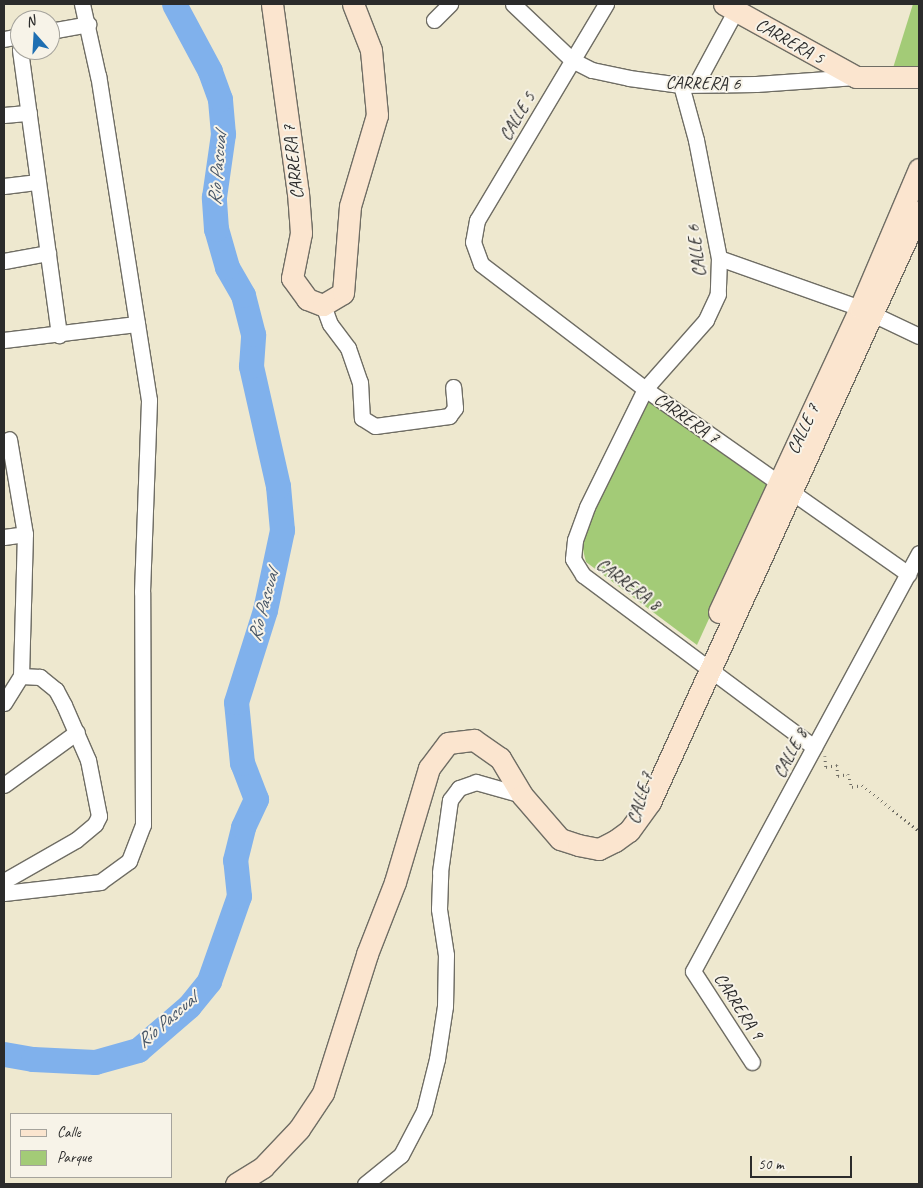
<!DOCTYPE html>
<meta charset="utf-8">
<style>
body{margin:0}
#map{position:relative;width:923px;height:1188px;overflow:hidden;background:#eee8cf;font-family:Caveat,sans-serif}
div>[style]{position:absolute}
.green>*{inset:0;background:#a3cb77}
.river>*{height:25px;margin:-12.5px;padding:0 12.5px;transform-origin:12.5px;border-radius:12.5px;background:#80b1ec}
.path>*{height:2.5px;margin-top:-1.25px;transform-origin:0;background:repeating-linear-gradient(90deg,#6f6d64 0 1px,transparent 0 5px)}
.roads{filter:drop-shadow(1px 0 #6f6d64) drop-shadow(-1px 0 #6f6d64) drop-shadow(0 1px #6f6d64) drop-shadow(0 -1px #6f6d64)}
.street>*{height:15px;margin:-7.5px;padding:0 7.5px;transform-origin:7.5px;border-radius:7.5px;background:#fff}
.secondary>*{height:21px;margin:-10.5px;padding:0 10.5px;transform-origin:10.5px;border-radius:10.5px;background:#fbe5cf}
span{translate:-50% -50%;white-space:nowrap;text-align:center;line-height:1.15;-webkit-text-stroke:4px #f7f3e8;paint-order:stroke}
.street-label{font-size:18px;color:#2b2b2b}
.water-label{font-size:19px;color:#445365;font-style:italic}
.frame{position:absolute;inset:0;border:5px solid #2b2b2b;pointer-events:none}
.legend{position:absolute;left:10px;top:1113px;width:162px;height:65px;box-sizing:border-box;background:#f7f3e8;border:1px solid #a5a39c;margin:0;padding:6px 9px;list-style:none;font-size:15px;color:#2b2b2b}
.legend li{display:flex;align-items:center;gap:10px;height:25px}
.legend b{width:25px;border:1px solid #a5a39c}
.north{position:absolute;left:10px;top:10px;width:50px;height:50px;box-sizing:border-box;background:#f7f3e8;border:1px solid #a5a39c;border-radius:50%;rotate:341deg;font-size:14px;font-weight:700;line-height:20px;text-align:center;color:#2b2b2b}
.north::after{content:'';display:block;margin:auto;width:18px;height:22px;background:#1f6fb2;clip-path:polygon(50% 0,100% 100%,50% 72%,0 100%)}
.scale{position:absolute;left:750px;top:1156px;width:102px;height:22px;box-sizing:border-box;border:2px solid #2b2b2b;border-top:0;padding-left:6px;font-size:15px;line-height:18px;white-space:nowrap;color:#2b2b2b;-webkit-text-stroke:4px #f7f3e8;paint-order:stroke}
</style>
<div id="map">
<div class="green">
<div style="clip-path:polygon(913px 4px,919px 4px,919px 70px,893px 68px)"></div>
<div style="clip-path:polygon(645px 397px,770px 485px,697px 645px,586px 562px,584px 554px,582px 545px,586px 524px)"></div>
</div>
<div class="river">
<div style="left:4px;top:1054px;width:29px;rotate:10deg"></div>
<div style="left:33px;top:1059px;width:62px;rotate:2.8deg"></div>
<div style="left:95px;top:1062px;width:45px;rotate:-15.6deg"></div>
<div style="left:138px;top:1050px;width:67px;rotate:-40.8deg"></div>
<div style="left:189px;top:1006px;width:32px;rotate:-51deg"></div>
<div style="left:209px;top:981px;width:90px;rotate:-70.6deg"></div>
<div style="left:239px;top:896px;width:36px;rotate:-96deg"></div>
<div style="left:235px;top:860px;width:34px;rotate:-76deg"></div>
<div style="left:243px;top:827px;width:31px;rotate:-65deg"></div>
<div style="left:256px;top:799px;width:39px;rotate:-111deg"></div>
<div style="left:242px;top:763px;width:61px;rotate:-95.6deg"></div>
<div style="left:236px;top:702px;width:96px;rotate:-72.5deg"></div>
<div style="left:265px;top:610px;width:82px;rotate:-78deg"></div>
<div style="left:282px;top:530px;width:44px;rotate:-95.2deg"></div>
<div style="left:278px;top:486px;width:123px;rotate:-102.7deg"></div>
<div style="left:251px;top:366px;width:32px;rotate:-86deg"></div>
<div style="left:253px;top:334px;width:40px;rotate:-104.4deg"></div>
<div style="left:243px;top:295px;width:32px;rotate:-120deg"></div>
<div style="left:227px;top:267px;width:40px;rotate:-106deg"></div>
<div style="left:216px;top:229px;width:32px;rotate:-94deg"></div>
<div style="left:214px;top:197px;width:64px;rotate:-81.9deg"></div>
<div style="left:223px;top:134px;width:35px;rotate:-95deg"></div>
<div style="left:220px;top:99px;width:30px;rotate:-110deg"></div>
<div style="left:210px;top:71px;width:76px;rotate:-118.2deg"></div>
</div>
<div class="path">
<div style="left:825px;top:756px;width:11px;rotate:85deg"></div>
<div style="left:826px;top:767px;width:11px;rotate:-10deg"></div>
<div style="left:837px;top:765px;width:11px;rotate:85deg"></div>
<div style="left:838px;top:776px;width:10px;rotate:-11deg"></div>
<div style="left:848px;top:774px;width:14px;rotate:73deg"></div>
<div style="left:852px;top:787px;width:10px;rotate:-11deg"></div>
<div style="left:862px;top:785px;width:73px;rotate:38.9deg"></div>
</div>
<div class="roads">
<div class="street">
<div style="left:513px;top:4px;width:81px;rotate:43.5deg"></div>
<div style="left:572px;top:60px;width:22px;rotate:27deg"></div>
<div style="left:592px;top:70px;width:38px;rotate:12deg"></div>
<div style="left:629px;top:78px;width:52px;rotate:7.7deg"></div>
<div style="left:681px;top:85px;width:75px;rotate:-0.8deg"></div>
<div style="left:756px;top:84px;width:100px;rotate:-4deg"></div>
<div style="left:606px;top:4px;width:252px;rotate:120.8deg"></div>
<div style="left:477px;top:220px;width:22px;rotate:100deg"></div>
<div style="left:473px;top:242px;width:23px;rotate:70deg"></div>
<div style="left:481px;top:264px;width:206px;rotate:37.3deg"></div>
<div style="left:645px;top:389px;width:322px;rotate:35.1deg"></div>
<div style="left:434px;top:20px;width:23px;rotate:-45deg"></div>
<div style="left:50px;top:31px;width:39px;rotate:-10deg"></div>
<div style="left:4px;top:39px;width:16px;rotate:-11deg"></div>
<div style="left:20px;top:50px;width:288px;rotate:82.2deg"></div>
<div style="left:696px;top:84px;width:91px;rotate:-61.7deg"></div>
<div style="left:681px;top:85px;width:57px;rotate:74.7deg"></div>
<div style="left:696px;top:140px;width:120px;rotate:79deg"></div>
<div style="left:719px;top:258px;width:36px;rotate:92deg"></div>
<div style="left:718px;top:294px;width:29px;rotate:115deg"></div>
<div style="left:706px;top:320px;width:92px;rotate:131.5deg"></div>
<div style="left:645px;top:389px;width:131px;rotate:116.2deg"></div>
<div style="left:587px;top:507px;width:35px;rotate:110deg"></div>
<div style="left:575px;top:540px;width:19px;rotate:96deg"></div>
<div style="left:573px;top:559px;width:19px;rotate:58deg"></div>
<div style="left:583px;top:575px;width:288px;rotate:36.7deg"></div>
<div style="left:4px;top:115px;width:25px;rotate:-5deg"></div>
<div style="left:4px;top:186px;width:34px;rotate:-7deg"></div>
<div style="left:719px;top:258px;width:150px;rotate:19.5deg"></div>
<div style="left:860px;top:308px;width:65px;rotate:25.4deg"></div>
<div style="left:4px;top:261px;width:45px;rotate:-10.3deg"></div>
<div style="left:323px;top:305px;width:20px;rotate:70deg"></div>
<div style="left:330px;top:324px;width:30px;rotate:53deg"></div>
<div style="left:348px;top:348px;width:36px;rotate:71deg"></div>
<div style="left:360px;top:382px;width:36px;rotate:87deg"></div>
<div style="left:362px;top:418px;width:15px;rotate:32deg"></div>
<div style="left:375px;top:426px;width:75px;rotate:-7.7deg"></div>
<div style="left:449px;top:416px;width:10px;rotate:-53deg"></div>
<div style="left:455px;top:408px;width:21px;rotate:-95deg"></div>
<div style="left:4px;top:340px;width:134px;rotate:-6.9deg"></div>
<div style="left:4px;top:537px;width:21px;rotate:-8deg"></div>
<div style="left:4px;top:703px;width:32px;rotate:-58deg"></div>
<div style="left:21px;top:676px;width:142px;rotate:-88.4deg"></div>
<div style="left:25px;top:534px;width:96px;rotate:-99.6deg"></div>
<div style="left:4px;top:785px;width:90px;rotate:-36deg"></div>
<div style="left:4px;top:881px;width:83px;rotate:-29.7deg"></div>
<div style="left:76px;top:840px;width:25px;rotate:-40deg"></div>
<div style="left:95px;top:824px;width:9px;rotate:-63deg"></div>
<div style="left:99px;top:816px;width:57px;rotate:-101.1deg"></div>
<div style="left:88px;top:760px;width:60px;rotate:-113.6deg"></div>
<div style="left:64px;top:705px;width:17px;rotate:-118deg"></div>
<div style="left:56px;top:690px;width:21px;rotate:-141deg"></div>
<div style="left:40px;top:677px;width:19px;rotate:-177deg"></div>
<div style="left:4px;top:893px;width:97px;rotate:-6.5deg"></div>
<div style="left:100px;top:882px;width:36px;rotate:-36deg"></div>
<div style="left:129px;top:861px;width:39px;rotate:-69deg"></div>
<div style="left:143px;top:825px;width:233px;rotate:-90.2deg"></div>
<div style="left:142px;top:592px;width:192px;rotate:-87.9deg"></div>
<div style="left:149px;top:400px;width:328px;rotate:-98.9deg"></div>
<div style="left:98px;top:76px;width:74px;rotate:-102.5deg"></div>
<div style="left:752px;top:1062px;width:108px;rotate:-123deg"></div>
<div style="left:693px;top:971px;width:475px;rotate:-61.6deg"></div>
<div style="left:365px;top:1184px;width:46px;rotate:-38.9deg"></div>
<div style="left:401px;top:1155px;width:50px;rotate:-62.4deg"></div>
<div style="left:424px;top:1111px;width:54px;rotate:-76deg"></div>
<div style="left:437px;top:1059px;width:54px;rotate:-81.4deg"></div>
<div style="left:445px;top:1006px;width:51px;rotate:-88.9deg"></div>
<div style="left:446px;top:955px;width:47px;rotate:-98.7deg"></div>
<div style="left:439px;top:909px;width:37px;rotate:-88deg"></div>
<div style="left:440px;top:872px;width:73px;rotate:-82.1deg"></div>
<div style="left:450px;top:800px;width:15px;rotate:-53deg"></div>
<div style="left:459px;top:788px;width:18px;rotate:-19deg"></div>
<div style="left:476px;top:782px;width:48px;rotate:15.8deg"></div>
</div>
<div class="secondary">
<div style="left:272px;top:4px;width:191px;rotate:82.2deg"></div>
<div style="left:298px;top:193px;width:40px;rotate:85.7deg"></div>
<div style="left:301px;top:233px;width:46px;rotate:101.3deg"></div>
<div style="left:292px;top:278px;width:26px;rotate:54deg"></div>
<div style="left:307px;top:299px;width:17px;rotate:21deg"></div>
<div style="left:323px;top:305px;width:23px;rotate:-31deg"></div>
<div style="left:343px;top:293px;width:87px;rotate:-85.4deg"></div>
<div style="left:350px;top:206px;width:95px;rotate:-73.5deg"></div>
<div style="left:377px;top:115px;width:65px;rotate:-95.3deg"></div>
<div style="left:371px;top:50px;width:49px;rotate:-111.4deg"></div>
<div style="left:724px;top:4px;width:151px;rotate:28.9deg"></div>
<div style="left:856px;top:77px;width:63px"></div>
<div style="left:719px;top:612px;width:335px;rotate:-65.1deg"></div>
<div style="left:860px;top:308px;width:151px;rotate:-67deg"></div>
<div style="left:236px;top:1184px;width:32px;rotate:-32deg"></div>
<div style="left:263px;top:1167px;width:52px;rotate:-46.5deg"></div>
<div style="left:299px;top:1129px;width:43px;rotate:-56.3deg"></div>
<div style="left:323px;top:1093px;width:146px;rotate:-72.4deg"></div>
<div style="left:367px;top:954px;width:77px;rotate:-68.7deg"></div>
<div style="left:395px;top:882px;width:119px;rotate:-73.4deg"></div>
<div style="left:429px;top:768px;width:31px;rotate:-53deg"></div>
<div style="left:448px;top:743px;width:26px;rotate:-7deg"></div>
<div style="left:474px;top:740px;width:32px;rotate:35deg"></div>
<div style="left:500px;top:758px;width:43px;rotate:59.3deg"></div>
<div style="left:522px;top:795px;width:58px;rotate:49.2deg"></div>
<div style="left:560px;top:839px;width:19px;rotate:18deg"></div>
<div style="left:578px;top:845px;width:21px;rotate:11deg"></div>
<div style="left:599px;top:849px;width:18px;rotate:-27deg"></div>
<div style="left:615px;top:841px;width:17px;rotate:-36deg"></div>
<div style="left:629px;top:831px;width:36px;rotate:-54deg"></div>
<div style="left:650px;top:802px;width:649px;rotate:-65.53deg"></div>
</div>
</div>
<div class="street-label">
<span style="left:790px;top:41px;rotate:29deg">CARRERA 5</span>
<span style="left:703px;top:83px;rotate:1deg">CARRERA 6</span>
<span style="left:517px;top:116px;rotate:-59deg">CALLE 5</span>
<span style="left:293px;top:162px;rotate:-97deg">CARRERA 7</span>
<span style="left:696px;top:251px;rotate:-97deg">CALLE 6</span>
<span style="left:687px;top:418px;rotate:35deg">CARRERA 7</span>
<span style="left:803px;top:429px;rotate:-65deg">CALLE 7</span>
<span style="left:629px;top:584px;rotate:37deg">CARRERA 8</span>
<span style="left:790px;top:753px;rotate:-62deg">CALLE 8</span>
<span style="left:640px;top:798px;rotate:-73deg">CALLE 7</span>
<span style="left:739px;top:1006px;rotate:57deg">CARRERA 9</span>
</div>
<div class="water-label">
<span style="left:218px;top:169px;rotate:-85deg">Río Pascual</span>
<span style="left:264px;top:606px;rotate:-75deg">Río Pascual</span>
<span style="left:167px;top:1021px;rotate:-41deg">Río Pascual</span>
</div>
<div class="frame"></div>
<ul class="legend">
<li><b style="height:6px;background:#fbe5cf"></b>Calle</li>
<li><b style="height:14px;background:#a3cb77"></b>Parque</li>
</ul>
<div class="north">N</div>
<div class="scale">50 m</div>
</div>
